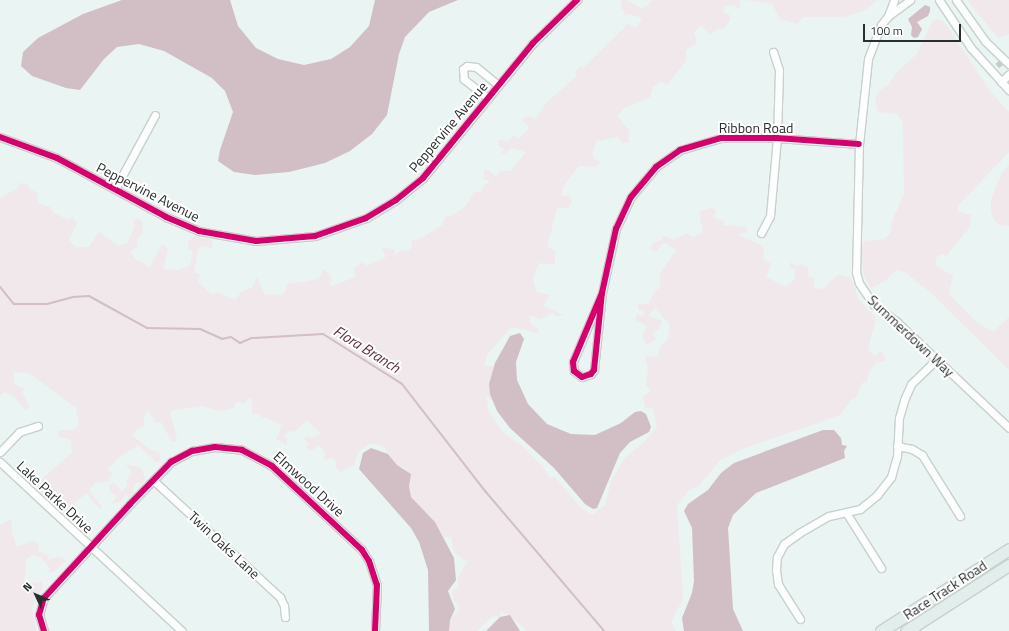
<!DOCTYPE html>
<style>
body{margin:0}
#map{position:relative;width:1009px;height:631px;overflow:hidden;background:#eaf4f2;font-family:"Titillium Web",sans-serif}
div>[style]{position:absolute}
.green>*{inset:0;background:#f0e8eb}
.water>*{inset:0;background:#d2bec5}
.stream>*{height:2px;margin:-1px;padding:0 1px;transform-origin:1px;border-radius:1px;background:#d2bec5}
.minor-tunnel>*{height:7px;margin-top:-3.5px;transform-origin:0;background:repeating-linear-gradient(90deg,#c3cdcb 0 7px,transparent 0 10.5px)}
.roads{filter:drop-shadow(1px 0 #c8d0ce) drop-shadow(-1px 0 #c8d0ce) drop-shadow(0 1px #c8d0ce) drop-shadow(0 -1px #c8d0ce)}
.minor>*{height:7px;margin:-3.5px;padding:0 3.5px;transform-origin:3.5px;border-radius:3.5px;background:#fcfdfd}
.primary>*{height:11px;margin:-5.5px;padding:0 5.5px;transform-origin:5.5px;border-radius:5.5px;background:#e2eeec}
.cycleway>*{height:6px;margin:-3px;padding:0 3px;transform-origin:3px;border-radius:3px;background:#d6006c}
span{translate:-50% -50%;white-space:nowrap;text-align:center;line-height:1.15;-webkit-text-stroke:4px #fff;paint-order:stroke}
.street-label{font-size:14px;color:#292f2e}
.water-label{font-size:15px;color:#5c2f41;font-style:italic}
.north{position:absolute;left:16px;top:575px;width:40px;height:40px;-webkit-text-stroke:3px #fff;paint-order:stroke;rotate:314deg;font-size:11px;font-weight:700;line-height:16px;text-align:center;color:#292f2e}
.north::after{content:'';display:block;margin:auto;width:14px;height:18px;background:#292f2e;clip-path:polygon(50% 0,100% 100%,50% 72%,0 100%)}
.scale{position:absolute;left:863px;top:24px;width:98px;height:18px;box-sizing:border-box;border:2px solid #292f2e;border-top:0;padding-left:5px;font-size:12px;line-height:14px;white-space:nowrap;color:#292f2e;-webkit-text-stroke:3px #fff;paint-order:stroke}
</style>
<div id="map">
<div class="green">
<div style="clip-path:polygon(622px 0,627px 0,642px 9px,653px 0,740px 0,740px 7px,739px 9px,734px 5px,724px 6px,723px 12px,729px 14px,730px 20px,723px 30px,720px 28px,710px 34px,701px 25px,694px 32px,697px 43px,686px 50px,686px 61px,667px 85px,661px 82px,653px 87px,650px 97px,624px 108px,617px 116px,629px 130px,629px 143px,623px 143px,617px 137px,597px 141px,593px 150px,593px 158px,600px 162px,596px 167px,579px 166px,564px 185px,561px 195px,570px 197px,572px 201px,568px 208px,557px 208px,547px 247px,555px 251px,555px 265px,539px 263px,533px 279px,536px 292px,550px 295px,543px 306px,564px 315px,557px 316px,552px 313px,541px 319px,530px 315px,529px 319px,532px 326px,539px 329px,539px 333px,511px 327px,487px 355px,484px 366px,494px 366px,489px 384px,494px 402px,486px 395px,489px 412px,502px 431px,522px 446px,543px 467px,549px 477px,555px 477px,580px 507px,592px 515px,605px 505px,611px 481px,624px 459px,644px 442px,657px 427px,653px 409px,645px 407px,643px 397px,651px 390px,646px 385px,648px 368px,645px 356px,658px 357px,659px 348px,668px 339px,670px 325px,655px 308px,648px 316px,662px 321px,659px 329px,652px 333px,656px 339px,647px 345px,642px 336px,647px 326px,635px 320px,637px 314px,643px 316px,644px 311px,638px 310px,638px 304px,649px 304px,654px 292px,660px 287px,660px 274px,676px 250px,666px 243px,662px 244px,656px 252px,651px 249px,653px 243px,660px 241px,664px 236px,674px 240px,687px 233px,693px 237px,703px 232px,699px 212px,711px 208px,716px 210px,714px 218px,724px 221px,723px 225px,746px 227px,748px 232px,738px 235px,763px 246px,764px 259px,771px 264px,766px 277px,786px 287px,795px 279px,795px 269px,789px 267px,791px 262px,797px 266px,801px 264px,809px 268px,807px 276px,814px 278px,814px 288px,823px 289px,838px 275px,851px 278px,859px 300px,876px 318px,868px 349px,875px 356px,881px 351px,886px 359px,883px 362px,877px 361px,869px 372px,867px 382px,862px 383px,856px 398px,851px 400px,840px 415px,742px 449px,720px 460px,699px 486px,690px 489px,677px 505px,683px 599px,671px 622px,676px 631px,527px 631px,510px 615px,500px 612px,500px 617px,493px 616px,477px 631px,450px 631px,448px 627px,450px 620px,460px 608px,453px 600px,452px 590px,458px 588px,458px 577px,467px 562px,454px 552px,451px 537px,444px 537px,435px 522px,411px 497px,407px 469px,397px 465px,384px 447px,370px 443px,358px 452px,354px 465px,340px 472px,335px 467px,337px 462px,332px 458px,326px 460px,323px 458px,325px 453px,319px 445px,311px 451px,306px 447px,309px 444px,304px 439px,307px 436px,311px 438px,321px 433px,307px 421px,294px 432px,289px 431px,284px 437px,287px 439px,286px 445px,276px 439px,282px 425px,264px 417px,262px 420px,260px 415px,252px 413px,252px 400px,249px 398px,245px 403px,236px 402px,234px 408px,220px 411px,202px 406px,170px 411px,177px 440px,172px 442px,161px 422px,155px 423px,149px 410px,144px 416px,144px 426px,137px 429px,133px 436px,151px 450px,159px 452px,161px 461px,156px 462px,138px 445px,117px 459px,108px 469px,112px 474px,109px 478px,111px 480px,100px 483px,97px 481px,89px 490px,102px 507px,100px 509px,86px 493px,71px 506px,73px 511px,68px 518px,62px 513px,64px 508px,53px 505px,35px 485px,72px 453px,71px 440px,58px 436px,59px 430px,74px 430px,79px 425px,76px 408px,29px 373px,14px 372px,14px 384px,24px 389px,22px 392px,30px 407px,26px 410px,12px 395px,5px 392px,0 395px,0 198px,18px 188px,20px 183px,28px 184px,29px 188px,38px 194px,38px 203px,50px 207px,54px 213px,70px 221px,72px 216px,77px 223px,69px 240px,76px 247px,89px 247px,99px 232px,118px 246px,127px 243px,135px 226px,133px 223px,136px 218px,142px 221px,143px 234px,137px 238px,137px 247px,130px 252px,135px 259px,150px 267px,162px 244px,168px 249px,163px 269px,178px 270px,190px 266px,193px 251px,189px 249px,188px 242px,194px 237px,213px 240px,212px 248px,199px 246px,194px 272px,200px 274px,198px 282px,211px 294px,219px 293px,235px 300px,242px 291px,252px 288px,257px 277px,265px 294px,283px 295px,288px 284px,319px 279px,323px 269px,329px 274px,332px 281px,329px 284px,333px 286px,355px 277px,354px 268px,363px 262px,366px 266px,386px 257px,382px 248px,394px 249px,395px 255px,402px 250px,408px 251px,412px 247px,411px 241px,420px 239px,442px 225px,445px 217px,452px 216px,466px 206px,474px 192px,481px 192px,483px 186px,491px 181px,484px 179px,484px 171px,488px 170px,496px 176px,500px 171px,511px 171px,526px 152px,511px 148px,505px 154px,501px 153px,504px 149px,498px 145px,499px 140px,509px 141px,513px 135px,518px 139px,530px 128px,522px 120px,526px 116px,536px 119px,546px 103px,577px 76px,575px 71px,580px 66px,583px 68px,624px 28px,626px 23px,637px 28px,642px 18px,629px 14px,623px 16px,625px 13px,621px 7px)"></div>
<div style="clip-path:polygon(745px 0,877px 0,867px 9px,844px 17px,803px 17px,798px 24px,780px 19px,772px 4px)"></div>
<div style="clip-path:polygon(967px 0,1009px 0,1009px 34px,998px 38px)"></div>
<div style="clip-path:polygon(933px 20px,941px 20px,945px 23px,990px 91px,1009px 112px,1009px 152px,957px 207px,957px 211px,971px 215px,969px 228px,946px 256px,941px 254px,936px 258px,936px 266px,953px 276px,949px 294px,976px 322px,993px 332px,1009px 317px,1009px 370px,930px 292px,905px 272px,896px 270px,886px 280px,874px 287px,870px 287px,864px 276px,861px 246px,865px 241px,884px 239px,890px 233px,893px 219px,904px 194px,903px 122px,897px 114px,878px 112px,875px 100px,878px 92px,889px 84px,896px 73px,917px 54px)"></div>
<div style="clip-path:polygon(1009px 165px,1009px 226px,999px 225px,994px 220px,991px 211px,991px 199px,1002px 173px)"></div>
<div style="clip-path:polygon(126px 464px,141px 468px,145px 478px,142px 484px,137px 482px,133px 487px,134px 492px,129px 497px,125px 494px,123px 500px,112px 504px,117px 497px,109px 490px,109px 485px,114px 483px,122px 491px,128px 485px,126px 482px,132px 472px)"></div>
<div style="clip-path:polygon(11px 519px,12px 532px,17px 547px,33px 540px,39px 546px,38px 551px,49px 556px,48px 560px,59px 557px,66px 560px,55px 571px,48px 572px,50px 568px,40px 557px,32px 555px,26px 560px,24px 583px,42px 582px,42px 589px,32px 607px,36px 631px,0 631px,0 525px)"></div>
</div>
<div class="water">
<div style="clip-path:polygon(122px 0,230px 0,238px 26px,256px 48px,278px 59px,304px 65px,331px 59px,350px 47px,369px 26px,375px 0,458px 0,429px 12px,405px 37px,399px 54px,387px 115px,372px 134px,350px 151px,325px 163px,289px 172px,255px 175px,234px 172px,218px 161px,220px 150px,233px 112px,225px 91px,212px 78px,164px 51px,139px 44px,117px 47px,104px 59px,80px 90px,66px 88px,32px 76px,21px 66px,23px 52px,38px 38px,83px 14px)"></div>
<div style="clip-path:polygon(925px 5px,930px 7px,930px 11px,928px 16px,917px 22px,922px 29px,918px 37px,914px 38px,911px 35px,912px 27px,908px 19px)"></div>
<div style="clip-path:polygon(520px 333px,524px 339px,516px 362px,517px 380px,528px 404px,547px 424px,571px 434px,595px 435px,621px 423px,635px 412px,641px 411px,646px 414px,651px 427px,649px 432px,630px 442px,620px 453px,597px 508px,593px 509px,585px 504px,554px 468px,510px 428px,497px 411px,490px 394px,489px 384px,495px 363px,510px 336px)"></div>
<div style="clip-path:polygon(823px 430px,834px 430px,841px 438px,842px 445px,847px 446px,844px 451px,845px 458px,756px 493px,733px 515px,728px 528px,733px 609px,743px 631px,684px 631px,682px 618px,692px 593px,694px 581px,692px 528px,684px 511px,688px 504px,708px 490px,721px 473px,734px 463px)"></div>
<div style="clip-path:polygon(371px 448px,388px 454px,397px 465px,411px 474px,409px 486px,411px 497px,435px 522px,454px 558px,456px 580px,448px 591px,455px 609px,450px 620px,449px 631px,429px 631px,428px 570px,419px 542px,411px 528px,359px 469px,363px 453px)"></div>
<div style="clip-path:polygon(510px 615px,520px 631px,486px 631px,500px 617px)"></div>
</div>
<div class="stream">
<div style="left:0;top:287px;width:22px;rotate:51deg"></div>
<div style="left:14px;top:304px;width:33px"></div>
<div style="left:47px;top:304px;width:27px;rotate:-15deg"></div>
<div style="left:73px;top:297px;width:16px;rotate:-4deg"></div>
<div style="left:89px;top:296px;width:66px;rotate:28.9deg"></div>
<div style="left:147px;top:328px;width:53px;rotate:1.1deg"></div>
<div style="left:200px;top:329px;width:24px;rotate:24deg"></div>
<div style="left:222px;top:339px;width:9px;rotate:-13deg"></div>
<div style="left:231px;top:337px;width:11px;rotate:34deg"></div>
<div style="left:240px;top:343px;width:13px;rotate:-23deg"></div>
<div style="left:252px;top:338px;width:71px;rotate:-3.2deg"></div>
<div style="left:323px;top:334px;width:93px;rotate:32.3deg"></div>
<div style="left:402px;top:384px;width:135px;rotate:52.2deg"></div>
<div style="left:485px;top:491px;width:184px;rotate:49.6deg"></div>
</div>
<div class="minor-tunnel">
<div style="left:998px;top:61px;width:6px;rotate:51deg"></div>
</div>
<div class="roads">
<div class="minor">
<div style="left:910px;top:0;width:27px;rotate:144deg"></div>
<div style="left:888px;top:16px;width:11px;rotate:128deg"></div>
<div style="left:881px;top:25px;width:36px;rotate:111deg"></div>
<div style="left:868px;top:59px;width:85px;rotate:96deg"></div>
<div style="left:859px;top:144px;width:128px;rotate:91.3deg"></div>
<div style="left:856px;top:272px;width:11px;rotate:75deg"></div>
<div style="left:859px;top:283px;width:27px;rotate:56deg"></div>
<div style="left:874px;top:305px;width:29px;rotate:36deg"></div>
<div style="left:897px;top:322px;width:154px;rotate:43.4deg"></div>
<div style="left:939px;top:0;width:58px;rotate:56.3deg"></div>
<div style="left:971px;top:48px;width:57px;rotate:47.9deg"></div>
<div style="left:956px;top:0;width:50px;rotate:54.7deg"></div>
<div style="left:985px;top:41px;width:33px;rotate:44deg"></div>
<div style="left:888px;top:16px;width:17px;rotate:-69deg"></div>
<div style="left:1001px;top:82px;width:11px;rotate:-45deg"></div>
<div style="left:488px;top:98px;width:31px;rotate:-142deg"></div>
<div style="left:464px;top:79px;width:10px;rotate:-96deg"></div>
<div style="left:463px;top:69px;width:5px;rotate:-37deg"></div>
<div style="left:467px;top:66px;width:9px;rotate:6deg"></div>
<div style="left:476px;top:67px;width:28px;rotate:39deg"></div>
<div style="left:0;top:137px;width:61px;rotate:20.2deg"></div>
<div style="left:57px;top:158px;width:124px;rotate:28.4deg"></div>
<div style="left:166px;top:217px;width:36px;rotate:23deg"></div>
<div style="left:199px;top:231px;width:58px;rotate:10deg"></div>
<div style="left:256px;top:241px;width:59px;rotate:-4.8deg"></div>
<div style="left:315px;top:236px;width:54px;rotate:-19.4deg"></div>
<div style="left:366px;top:218px;width:35px;rotate:-31deg"></div>
<div style="left:396px;top:200px;width:35px;rotate:-39deg"></div>
<div style="left:423px;top:178px;width:174px;rotate:-50.8deg"></div>
<div style="left:533px;top:43px;width:62px;rotate:-44.3deg"></div>
<div style="left:115px;top:189px;width:84px;rotate:-61.6deg"></div>
<div style="left:761px;top:233px;width:19px;rotate:-62deg"></div>
<div style="left:770px;top:216px;width:78px;rotate:-84.9deg"></div>
<div style="left:777px;top:138px;width:68px;rotate:-88.3deg"></div>
<div style="left:779px;top:70px;width:19px;rotate:-108deg"></div>
<div style="left:602px;top:293px;width:75px;rotate:112.8deg"></div>
<div style="left:573px;top:362px;width:9px;rotate:84deg"></div>
<div style="left:574px;top:371px;width:10px;rotate:37deg"></div>
<div style="left:582px;top:377px;width:9px;rotate:-18deg"></div>
<div style="left:591px;top:374px;width:5px;rotate:-53deg"></div>
<div style="left:594px;top:370px;width:77px;rotate:-84.1deg"></div>
<div style="left:602px;top:293px;width:66px;rotate:-77.7deg"></div>
<div style="left:616px;top:229px;width:35px;rotate:-65deg"></div>
<div style="left:631px;top:197px;width:39px;rotate:-50deg"></div>
<div style="left:656px;top:167px;width:29px;rotate:-35deg"></div>
<div style="left:680px;top:150px;width:43px;rotate:-16.3deg"></div>
<div style="left:721px;top:138px;width:56px"></div>
<div style="left:777px;top:138px;width:82px;rotate:4.2deg"></div>
<div style="left:897px;top:446px;width:15px;rotate:11deg"></div>
<div style="left:912px;top:449px;width:12px;rotate:31deg"></div>
<div style="left:922px;top:455px;width:72px;rotate:58.1deg"></div>
<div style="left:0;top:452px;width:28px;rotate:-46deg"></div>
<div style="left:19px;top:432px;width:20px;rotate:-18deg"></div>
<div style="left:0;top:462px;width:248px;rotate:42.9deg"></div>
<div style="left:153px;top:480px;width:173px;rotate:42.7deg"></div>
<div style="left:280px;top:597px;width:10px;rotate:66deg"></div>
<div style="left:284px;top:606px;width:11px;rotate:85deg"></div>
<div style="left:847px;top:514px;width:64px;rotate:57.8deg"></div>
<div style="left:800px;top:619px;width:41px;rotate:-122.2deg"></div>
<div style="left:778px;top:584px;width:14px;rotate:-98deg"></div>
<div style="left:776px;top:570px;width:13px;rotate:-86deg"></div>
<div style="left:777px;top:557px;width:15px;rotate:-62deg"></div>
<div style="left:784px;top:544px;width:19px;rotate:-36deg"></div>
<div style="left:799px;top:533px;width:34px;rotate:-30deg"></div>
<div style="left:829px;top:516px;width:32px;rotate:-13deg"></div>
<div style="left:860px;top:509px;width:22px;rotate:-39deg"></div>
<div style="left:877px;top:495px;width:23px;rotate:-52deg"></div>
<div style="left:891px;top:477px;width:22px;rotate:-74deg"></div>
<div style="left:897px;top:456px;width:38px;rotate:-87deg"></div>
<div style="left:899px;top:418px;width:19px;rotate:-74deg"></div>
<div style="left:904px;top:400px;width:17px;rotate:-66deg"></div>
<div style="left:911px;top:384px;width:36px;rotate:-44deg"></div>
<div style="left:44px;top:631px;width:17px;rotate:-107deg"></div>
<div style="left:39px;top:615px;width:18px;rotate:-74deg"></div>
<div style="left:44px;top:598px;width:127px;rotate:-47.5deg"></div>
<div style="left:130px;top:504px;width:59px;rotate:-45.7deg"></div>
<div style="left:171px;top:462px;width:24px;rotate:-28deg"></div>
<div style="left:192px;top:451px;width:23px;rotate:-10deg"></div>
<div style="left:215px;top:447px;width:27px;rotate:6deg"></div>
<div style="left:242px;top:450px;width:34px;rotate:28deg"></div>
<div style="left:272px;top:466px;width:123px;rotate:43deg"></div>
<div style="left:362px;top:550px;width:13px;rotate:58deg"></div>
<div style="left:369px;top:561px;width:25px;rotate:72deg"></div>
<div style="left:377px;top:585px;width:46px;rotate:92.5deg"></div>
</div>
<div class="primary">
<div style="left:881px;top:631px;width:152px;rotate:-32.6deg"></div>
<div style="left:906px;top:631px;width:122px;rotate:-32.7deg"></div>
</div>
</div>
<div class="cycleway">
<div style="left:0;top:137px;width:61px;rotate:20.2deg"></div>
<div style="left:57px;top:158px;width:124px;rotate:28.4deg"></div>
<div style="left:166px;top:217px;width:36px;rotate:23deg"></div>
<div style="left:199px;top:231px;width:58px;rotate:10deg"></div>
<div style="left:256px;top:241px;width:59px;rotate:-4.8deg"></div>
<div style="left:315px;top:236px;width:54px;rotate:-19.4deg"></div>
<div style="left:366px;top:218px;width:35px;rotate:-31deg"></div>
<div style="left:396px;top:200px;width:35px;rotate:-39deg"></div>
<div style="left:423px;top:178px;width:174px;rotate:-50.8deg"></div>
<div style="left:533px;top:43px;width:62px;rotate:-44.3deg"></div>
<div style="left:602px;top:293px;width:75px;rotate:112.8deg"></div>
<div style="left:573px;top:362px;width:9px;rotate:84deg"></div>
<div style="left:574px;top:371px;width:10px;rotate:37deg"></div>
<div style="left:582px;top:377px;width:9px;rotate:-18deg"></div>
<div style="left:591px;top:374px;width:5px;rotate:-53deg"></div>
<div style="left:594px;top:370px;width:77px;rotate:-84.1deg"></div>
<div style="left:602px;top:293px;width:66px;rotate:-77.7deg"></div>
<div style="left:616px;top:229px;width:35px;rotate:-65deg"></div>
<div style="left:631px;top:197px;width:39px;rotate:-50deg"></div>
<div style="left:656px;top:167px;width:29px;rotate:-35deg"></div>
<div style="left:680px;top:150px;width:43px;rotate:-16.3deg"></div>
<div style="left:721px;top:138px;width:56px"></div>
<div style="left:777px;top:138px;width:82px;rotate:4.2deg"></div>
<div style="left:44px;top:631px;width:17px;rotate:-107deg"></div>
<div style="left:39px;top:615px;width:18px;rotate:-74deg"></div>
<div style="left:44px;top:598px;width:127px;rotate:-47.5deg"></div>
<div style="left:130px;top:504px;width:59px;rotate:-45.7deg"></div>
<div style="left:171px;top:462px;width:24px;rotate:-28deg"></div>
<div style="left:192px;top:451px;width:23px;rotate:-10deg"></div>
<div style="left:215px;top:447px;width:27px;rotate:6deg"></div>
<div style="left:242px;top:450px;width:34px;rotate:28deg"></div>
<div style="left:272px;top:466px;width:123px;rotate:43deg"></div>
<div style="left:362px;top:550px;width:13px;rotate:58deg"></div>
<div style="left:369px;top:561px;width:25px;rotate:72deg"></div>
<div style="left:377px;top:585px;width:46px;rotate:92.5deg"></div>
</div>
<div class="street-label">
<span style="left:448px;top:127px;rotate:-50deg">Peppervine Avenue</span>
<span style="left:756px;top:128px">Ribbon Road</span>
<span style="left:148px;top:192px;rotate:27deg">Peppervine Avenue</span>
<span style="left:911px;top:336px;rotate:43deg">Summerdown Way</span>
<span style="left:309px;top:484px;rotate:42deg">Elmwood Drive</span>
<span style="left:55px;top:497px;rotate:43deg">Lake Parke Drive</span>
<span style="left:224px;top:545px;rotate:43deg">Twin Oaks Lane</span>
<span style="left:945px;top:590px;rotate:-33deg">Race Track Road</span>
</div>
<div class="water-label">
<span style="left:367px;top:349px;rotate:32deg">Flora Branch</span>
</div>
<div class="north">N</div>
<div class="scale">100 m</div>
</div>
